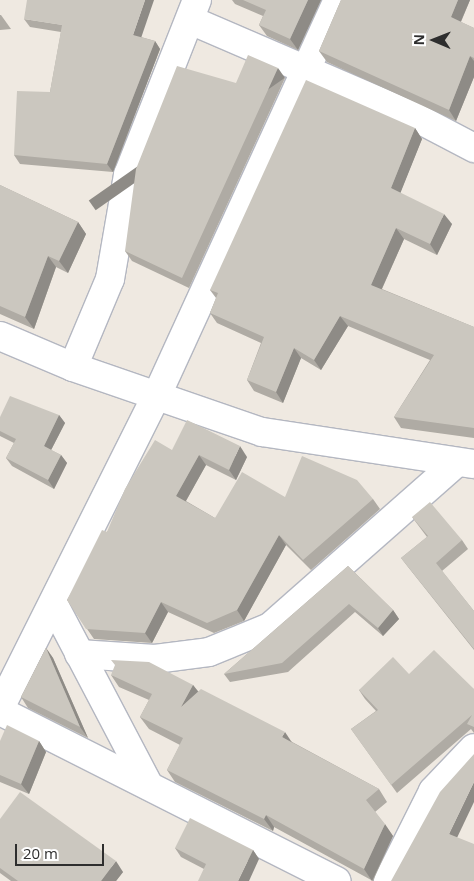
<!DOCTYPE html>
<style>
body{margin:0}
#map{position:relative;width:474px;height:881px;overflow:hidden;background:#efe9e1;font-family:"Open Sans",sans-serif}
div>[style]{position:absolute}
.roads{filter:drop-shadow(1px 0 #b4b7c1) drop-shadow(-1px 0 #b4b7c1) drop-shadow(0 1px #b4b7c1) drop-shadow(0 -1px #b4b7c1)}
.street>*{height:28px;margin:-14px;padding:0 14px;transform-origin:14px;border-radius:14px;background:#fff}
.wall>*{inset:0;background:#afaba4}
.shaded-wall>*{inset:0;background:#8e8b86;transform-origin:0 0}
.building>*{inset:0;background:#cbc7bf}
span{translate:-50% -50%;white-space:nowrap;text-align:center;line-height:1.15;-webkit-text-stroke:4.5px #fff;paint-order:stroke}
.north{position:absolute;left:409px;top:15px;width:50px;height:50px;-webkit-text-stroke:4px #fff;paint-order:stroke;rotate:271deg;font-size:14px;font-weight:700;line-height:20px;text-align:center;color:#2e2e2e}
.north::after{content:'';display:block;margin:auto;width:18px;height:22px;background:#2e2e2e;clip-path:polygon(50% 0,100% 100%,50% 72%,0 100%)}
.scale{position:absolute;left:15px;top:844px;width:89px;height:22px;box-sizing:border-box;border:2px solid #2e2e2e;border-top:0;padding-left:6px;font-size:15px;line-height:18px;white-space:nowrap;color:#2e2e2e;-webkit-text-stroke:4px #fff;paint-order:stroke}
</style>
<div id="map">
<div class="roads">
<div class="street">
<div style="left:190px;top:20px;width:245px;rotate:23.3deg"></div>
<div style="left:415px;top:117px;width:67px;rotate:27.7deg"></div>
<div style="left:0;top:336px;width:79px;rotate:23deg"></div>
<div style="left:73px;top:367px;width:200px;rotate:19deg"></div>
<div style="left:262px;top:432px;width:214px;rotate:8.6deg"></div>
<div style="left:73px;top:367px;width:95px;rotate:-67.2deg"></div>
<div style="left:110px;top:279px;width:106px;rotate:-80.2deg"></div>
<div style="left:128px;top:175px;width:188px;rotate:-68.5deg"></div>
<div style="left:54px;top:605px;width:204px;rotate:62.3deg"></div>
<div style="left:79px;top:654px;width:76px;rotate:3.8deg"></div>
<div style="left:155px;top:659px;width:54px;rotate:-7.4deg"></div>
<div style="left:209px;top:652px;width:66px;rotate:-22.3deg"></div>
<div style="left:270px;top:627px;width:248px;rotate:-41.4deg"></div>
<div style="left:0;top:708px;width:350px;rotate:-63.4deg"></div>
<div style="left:157px;top:395px;width:434px;rotate:-65.4deg"></div>
<div style="left:0;top:711px;width:377px;rotate:26.8deg"></div>
<div style="left:388px;top:881px;width:101px;rotate:-63.4deg"></div>
<div style="left:433px;top:791px;width:59px;rotate:-46.4deg"></div>
</div>
</div>
<div class="wall">
<div style="clip-path:polygon(232px 0,321px 0,298px 50px,267px 36px,259px 25px,263px 16px,235px 4px)"></div>
<div style="clip-path:polygon(341px 0,470px 0,461px 22px,474px 28px,474px 77px,456px 121px,327px 62px,319px 51px)"></div>
<div style="clip-path:polygon(0 15px,1px 15px,11px 29px,0 30px)"></div>
<div style="clip-path:polygon(24px 19px,141px 37px,155px 41px,160px 49px,113px 172px,20px 164px,14px 155px,50px 92px,61px 32px,30px 27px)"></div>
<div style="clip-path:polygon(285px 78px,189px 288px,132px 261px,125px 251px,236px 83px)"></div>
<div style="clip-path:polygon(415px 128px,422px 139px,400px 193px,452px 224px,437px 255px,404px 239px,382px 289px,474px 327px,474px 438px,401px 428px,394px 417px,430px 360px,348px 326px,321px 370px,301px 358px,283px 403px,254px 391px,247px 380px,261px 343px,217px 323px,210px 313px,216px 298px,210px 290px)"></div>
<div style="clip-path:polygon(0 185px,78px 222px,86px 234px,68px 273px,56px 267px,34px 329px,0 314px)"></div>
<div style="clip-path:polygon(59px 415px,65px 423px,51px 450px,61px 455px,67px 463px,54px 489px,12px 466px,6px 458px,14px 443px,0 436px,0 417px)"></div>
<div style="clip-path:polygon(172px 450px,247px 457px,236px 480px,206px 465px,186px 501px,215px 518px,285px 497px,373px 499px,380px 509px,311px 570px,286px 545px,244px 621px,214px 633px,168px 612px,152px 643px,94px 639px,67px 600px,107px 532px)"></div>
<div style="clip-path:polygon(412px 517px,462px 540px,468px 549px,442px 571px,474px 611px,474px 650px,408px 567px,401px 558px,427px 537px)"></div>
<div style="clip-path:polygon(348px 566px,393px 610px,399px 619px,383px 636px,355px 612px,288px 672px,230px 682px,224px 674px)"></div>
<div style="clip-path:polygon(46px 648px,53px 658px,88px 738px,28px 708px,21px 697px)"></div>
<div style="clip-path:polygon(409px 674px,474px 689px,474px 733px,471px 729px,397px 793px,351px 729px,376px 711px,365px 699px,359px 690px)"></div>
<div style="clip-path:polygon(111px 675px,193px 685px,198px 691px,379px 789px,387px 802px,375px 812px,393px 836px,373px 881px,274px 827px,273px 831px,175px 782px,167px 770px,180px 745px,149px 729px,140px 717px,149px 700px,119px 687px)"></div>
<div style="clip-path:polygon(0 741px,39px 741px,46px 752px,29px 794px,0 782px)"></div>
<div style="clip-path:polygon(0 819px,123px 872px,116px 881px,11px 881px,0 873px)"></div>
<div style="clip-path:polygon(175px 848px,253px 850px,259px 859px,204px 869px,181px 857px)"></div>
</div>
<div class="shaded-wall">
<div style="clip-path:polygon(145px 0,154px 0,139px 44px,133px 35px)"></div>
<div style="clip-path:polygon(308px 0,321px 0,298px 50px,290px 39px)"></div>
<div style="clip-path:polygon(458px 0,470px 0,458px 28px,451px 17px)"></div>
<div style="clip-path:polygon(155px 41px,160px 49px,113px 172px,107px 164px)"></div>
<div style="clip-path:polygon(470px 56px,474px 61px,474px 77px,456px 121px,449px 110px)"></div>
<div style="left:278px;top:68px;width:12px;height:231px;rotate:55deg"></div>
<div style="clip-path:polygon(415px 128px,422px 139px,398px 199px,391px 188px)"></div>
<div style="clip-path:polygon(444px 214px,452px 224px,437px 255px,430px 244px)"></div>
<div style="clip-path:polygon(78px 222px,86px 234px,68px 273px,59px 261px)"></div>
<div style="clip-path:polygon(396px 228px,404px 239px,379px 295px,371px 285px)"></div>
<div style="clip-path:polygon(48px 256px,56px 267px,34px 329px,25px 317px)"></div>
<div style="clip-path:polygon(340px 316px,348px 326px,321px 370px,314px 360px)"></div>
<div style="clip-path:polygon(294px 348px,301px 358px,283px 403px,276px 392px)"></div>
<div style="clip-path:polygon(59px 415px,65px 423px,49px 454px,44px 446px)"></div>
<div style="clip-path:polygon(240px 446px,247px 457px,236px 480px,229px 470px)"></div>
<div style="clip-path:polygon(61px 455px,67px 463px,54px 489px,48px 480px)"></div>
<div style="clip-path:polygon(199px 455px,206px 465px,183px 506px,176px 496px)"></div>
<div style="clip-path:polygon(279px 535px,286px 545px,244px 621px,237px 610px)"></div>
<div style="clip-path:polygon(161px 602px,168px 612px,152px 643px,145px 633px)"></div>
<div style="clip-path:polygon(393px 610px,399px 619px,383px 636px,378px 628px)"></div>
<div style="clip-path:polygon(46px 648px,53px 658px,88px 738px,80px 727px)"></div>
<div style="clip-path:polygon(193px 685px,202px 697px,181px 707px)"></div>
<div style="clip-path:polygon(285px 732px,293px 744px,282px 737px)"></div>
<div style="clip-path:polygon(39px 741px,46px 752px,29px 794px,21px 784px)"></div>
<div style="clip-path:polygon(474px 782px,474px 802px,455px 842px,449px 834px)"></div>
<div style="clip-path:polygon(266px 815px,274px 827px,273px 831px,264px 819px)"></div>
<div style="clip-path:polygon(385px 824px,393px 836px,372px 881px,364px 869px)"></div>
<div style="clip-path:polygon(253px 850px,259px 859px,249px 881px,238px 881px)"></div>
<div style="clip-path:polygon(116px 861px,123px 872px,116px 881px,101px 881px)"></div>
</div>
<div class="building">
<div style="clip-path:polygon(27px 0,145px 0,133px 35px,155px 41px,107px 164px,14px 155px,17px 91px,50px 92px,62px 25px,24px 19px)"></div>
<div style="clip-path:polygon(243px 0,308px 0,290px 39px,259px 25px,266px 10px)"></div>
<div style="clip-path:polygon(341px 0,458px 0,451px 17px,474px 28px,474px 58px,470px 56px,449px 110px,319px 51px)"></div>
<div style="clip-path:polygon(248px 55px,278px 68px,182px 278px,125px 251px,136px 169px,177px 66px,236px 83px)"></div>
<div style="clip-path:polygon(306px 80px,415px 128px,391px 188px,444px 214px,430px 244px,396px 228px,371px 285px,474px 327px,474px 428px,394px 417px,434px 355px,340px 316px,314px 360px,294px 348px,276px 392px,247px 380px,264px 337px,210px 313px,218px 293px,210px 290px)"></div>
<div style="clip-path:polygon(0 185px,78px 222px,59px 261px,48px 256px,25px 317px,0 306px)"></div>
<div style="clip-path:polygon(10px 396px,59px 415px,44px 446px,61px 455px,48px 480px,6px 458px,16px 439px,0 431px,0 417px)"></div>
<div style="clip-path:polygon(187px 420px,240px 446px,229px 470px,199px 455px,176px 496px,215px 518px,242px 472px,285px 497px,302px 456px,357px 480px,373px 499px,303px 560px,279px 535px,237px 610px,207px 623px,161px 602px,145px 633px,86px 629px,67px 600px,102px 530px,107px 532px,125px 489px,155px 440px,172px 450px)"></div>
<div style="clip-path:polygon(430px 502px,462px 540px,436px 563px,474px 611px,474px 649px,401px 558px,428px 536px,412px 517px)"></div>
<div style="clip-path:polygon(348px 566px,393px 610px,378px 628px,349px 604px,282px 663px,224px 674px)"></div>
<div style="clip-path:polygon(46px 648px,80px 727px,21px 697px)"></div>
<div style="clip-path:polygon(434px 650px,474px 689px,474px 727px,467px 724px,472px 715px,391px 785px,351px 729px,378px 710px,359px 690px,393px 657px,409px 674px)"></div>
<div style="clip-path:polygon(111px 660px,149px 662px,193px 685px,181px 707px,201px 689px,285px 732px,282px 737px,379px 789px,366px 800px,385px 824px,364px 869px,266px 815px,264px 819px,167px 770px,183px 738px,140px 717px,152px 694px,111px 675px,115px 665px)"></div>
<div style="clip-path:polygon(7px 725px,39px 741px,21px 784px,0 775px,0 741px)"></div>
<div style="clip-path:polygon(474px 754px,474px 782px,449px 834px,474px 844px,474px 881px,391px 881px,440px 792px)"></div>
<div style="clip-path:polygon(20px 792px,116px 861px,101px 881px,18px 881px,0 868px,0 819px)"></div>
<div style="clip-path:polygon(190px 818px,253px 850px,238px 881px,198px 881px,206px 864px,175px 848px)"></div>
</div>
<div class="north">N</div>
<div class="scale">20 m</div>
</div>
